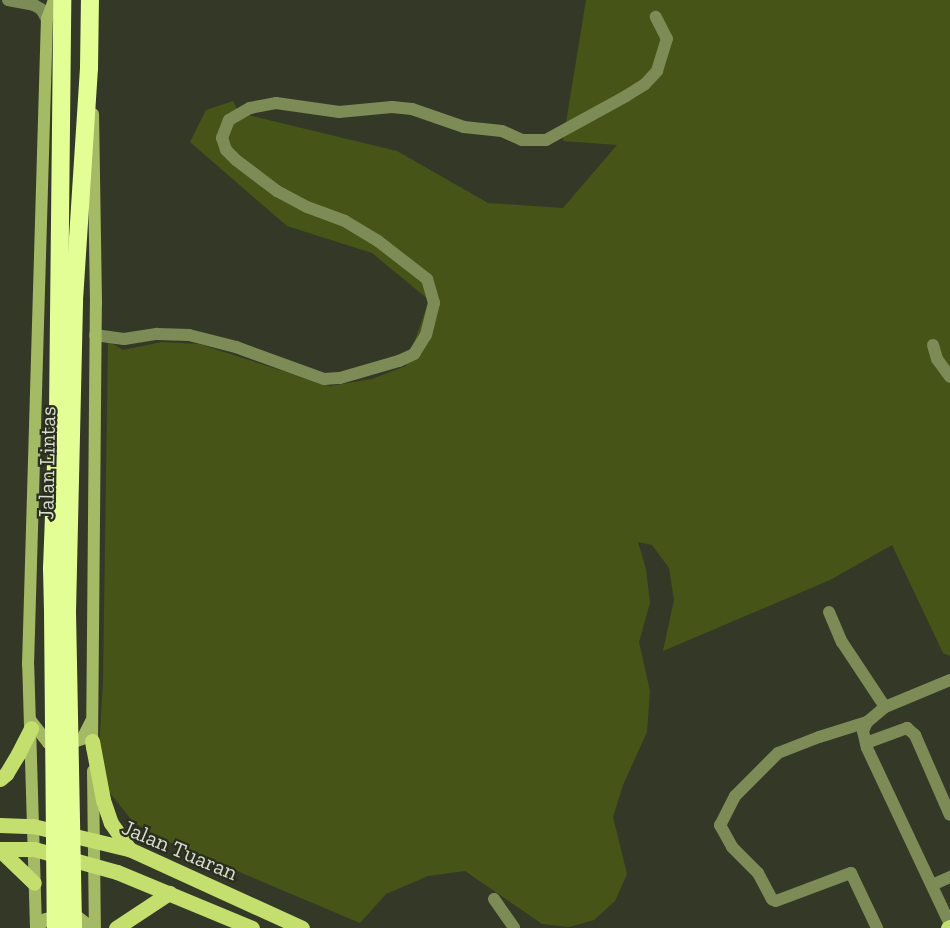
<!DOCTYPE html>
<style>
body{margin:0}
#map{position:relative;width:950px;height:928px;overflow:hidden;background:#343927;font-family:"Zilla Slab",serif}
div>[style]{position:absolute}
.green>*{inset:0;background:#475418}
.street>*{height:12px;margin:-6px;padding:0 6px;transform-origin:6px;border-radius:6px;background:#7d8b57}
.secondary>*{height:12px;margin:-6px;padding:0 6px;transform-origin:6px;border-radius:6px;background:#a5ba65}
.primary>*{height:15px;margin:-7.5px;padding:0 7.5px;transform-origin:7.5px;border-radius:7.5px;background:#c4df6e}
.highway>*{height:18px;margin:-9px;padding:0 9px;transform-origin:9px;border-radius:9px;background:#e3fe94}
.highway-bridge>*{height:18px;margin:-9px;padding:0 9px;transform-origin:9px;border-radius:9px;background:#e3fe94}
span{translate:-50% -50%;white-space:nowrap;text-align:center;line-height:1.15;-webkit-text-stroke:4.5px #2a2e1d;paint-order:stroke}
.street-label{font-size:22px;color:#d8dcd1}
</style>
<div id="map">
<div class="green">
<div style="clip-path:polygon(586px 0,950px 0,950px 656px,943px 653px,892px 545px,830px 580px,663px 651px,674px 600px,669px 568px,652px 545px,638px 542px,646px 569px,650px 603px,639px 642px,650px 691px,647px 732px,623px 785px,613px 817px,627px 874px,615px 901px,594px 920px,569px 927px,542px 924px,465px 871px,428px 876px,386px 894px,360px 923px,171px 843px,134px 823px,106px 788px,99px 748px,103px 682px,108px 341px,123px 350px,162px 342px,199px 344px,330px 386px,372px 379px,406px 366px,429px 300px,372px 253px,287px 226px,190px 142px,206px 110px,233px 101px,239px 113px,397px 151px,488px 203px,563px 208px,617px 145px,563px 141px)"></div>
</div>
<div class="street">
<div style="left:8px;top:0;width:26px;rotate:11deg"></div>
<div style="left:34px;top:5px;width:8px;rotate:30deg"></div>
<div style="left:41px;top:9px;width:12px;rotate:59deg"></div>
<div style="left:95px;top:335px;width:29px;rotate:8deg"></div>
<div style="left:124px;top:339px;width:33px;rotate:-9deg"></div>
<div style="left:157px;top:334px;width:32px;rotate:2deg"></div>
<div style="left:189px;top:335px;width:49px;rotate:14.3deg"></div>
<div style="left:236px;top:347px;width:94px;rotate:20deg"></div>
<div style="left:324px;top:379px;width:16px;rotate:-4deg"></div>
<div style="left:340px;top:378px;width:61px;rotate:-16.1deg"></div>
<div style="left:399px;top:361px;width:17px;rotate:-25deg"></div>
<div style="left:414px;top:354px;width:22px;rotate:-58deg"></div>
<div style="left:426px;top:335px;width:33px;rotate:-76deg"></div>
<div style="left:434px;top:303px;width:25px;rotate:-106deg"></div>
<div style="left:427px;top:279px;width:62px;rotate:-142.2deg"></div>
<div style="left:378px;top:241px;width:39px;rotate:-149deg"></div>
<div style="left:345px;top:221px;width:40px;rotate:-159.8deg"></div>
<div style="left:307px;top:207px;width:34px;rotate:-152deg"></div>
<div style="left:277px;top:191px;width:51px;rotate:-142.9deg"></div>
<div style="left:236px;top:160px;width:14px;rotate:-135deg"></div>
<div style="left:226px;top:150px;width:13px;rotate:-108deg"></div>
<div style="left:222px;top:138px;width:19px;rotate:-69deg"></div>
<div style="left:229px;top:120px;width:24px;rotate:-30deg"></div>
<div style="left:250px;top:108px;width:26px;rotate:-11deg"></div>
<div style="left:276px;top:103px;width:64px;rotate:8.1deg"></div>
<div style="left:339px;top:112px;width:53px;rotate:-5.4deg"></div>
<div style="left:392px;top:107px;width:20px;rotate:6deg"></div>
<div style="left:412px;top:109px;width:55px;rotate:19.1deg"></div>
<div style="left:464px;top:127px;width:38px;rotate:6deg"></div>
<div style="left:502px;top:131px;width:22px;rotate:24deg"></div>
<div style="left:522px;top:140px;width:24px"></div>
<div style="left:546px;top:140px;width:91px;rotate:-28.8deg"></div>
<div style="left:626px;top:96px;width:22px;rotate:-32deg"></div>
<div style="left:645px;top:84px;width:18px;rotate:-47deg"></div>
<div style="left:657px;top:71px;width:34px;rotate:-73deg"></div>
<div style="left:667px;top:39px;width:25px;rotate:-117deg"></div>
<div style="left:933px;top:345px;width:15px;rotate:74deg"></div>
<div style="left:937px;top:359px;width:22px;rotate:54deg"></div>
<div style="left:829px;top:612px;width:33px;rotate:67deg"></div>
<div style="left:842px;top:642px;width:78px;rotate:56.5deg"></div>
<div style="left:950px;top:680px;width:70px;rotate:157.4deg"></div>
<div style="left:885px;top:707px;width:23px;rotate:140deg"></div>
<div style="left:867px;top:722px;width:10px;rotate:114deg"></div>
<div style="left:863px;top:731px;width:17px;rotate:77deg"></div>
<div style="left:867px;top:748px;width:195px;rotate:64.8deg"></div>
<div style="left:867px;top:722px;width:50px;rotate:162.6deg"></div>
<div style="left:819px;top:737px;width:44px;rotate:158.7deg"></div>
<div style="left:778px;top:753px;width:61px;rotate:135deg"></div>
<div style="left:735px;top:796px;width:33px;rotate:117deg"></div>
<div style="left:720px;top:825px;width:25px;rotate:61deg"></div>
<div style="left:732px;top:847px;width:37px;rotate:45deg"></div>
<div style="left:758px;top:873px;width:30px;rotate:62deg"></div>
<div style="left:772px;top:899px;width:4px;rotate:27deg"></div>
<div style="left:776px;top:901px;width:80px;rotate:-20.5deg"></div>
<div style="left:851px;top:873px;width:61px;rotate:64.7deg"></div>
<div style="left:866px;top:743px;width:44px;rotate:-20.1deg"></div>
<div style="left:907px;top:728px;width:11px;rotate:41deg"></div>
<div style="left:915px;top:735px;width:87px;rotate:66.4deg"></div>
<div style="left:932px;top:885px;width:20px;rotate:-24deg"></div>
<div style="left:494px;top:899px;width:35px;rotate:55deg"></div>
</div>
<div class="secondary">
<div style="left:31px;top:721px;width:28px;rotate:52deg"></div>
<div style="left:48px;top:743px;width:16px;rotate:11deg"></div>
<div style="left:64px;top:746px;width:19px;rotate:-21deg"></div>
<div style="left:82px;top:739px;width:20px;rotate:-63deg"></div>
<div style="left:92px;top:748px;width:445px;rotate:-89.5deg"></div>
<div style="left:96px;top:303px;width:189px;rotate:-90.9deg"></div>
<div style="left:93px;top:771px;width:157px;rotate:89.3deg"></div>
<div style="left:36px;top:928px;width:263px;rotate:-91.7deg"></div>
<div style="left:28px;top:665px;width:646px;rotate:-88.32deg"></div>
<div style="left:47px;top:19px;width:20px;rotate:-70deg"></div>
<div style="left:38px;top:928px;width:11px;rotate:-52deg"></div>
<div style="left:45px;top:919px;width:25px;rotate:-12deg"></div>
<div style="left:69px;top:914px;width:9px;rotate:18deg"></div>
<div style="left:78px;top:917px;width:18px;rotate:38deg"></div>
</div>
<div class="primary">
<div style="left:92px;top:741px;width:60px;rotate:79.4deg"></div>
<div style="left:103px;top:800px;width:24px;rotate:71deg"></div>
<div style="left:111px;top:823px;width:32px;rotate:55deg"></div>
<div style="left:0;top:779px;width:8px;rotate:-40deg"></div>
<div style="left:6px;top:774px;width:23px;rotate:-59deg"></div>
<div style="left:18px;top:754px;width:29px;rotate:-63deg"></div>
<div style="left:0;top:825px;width:33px;rotate:2deg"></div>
<div style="left:33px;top:826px;width:99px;rotate:13.5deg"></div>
<div style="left:129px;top:849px;width:190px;rotate:24.5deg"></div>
<div style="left:0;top:849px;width:34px"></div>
<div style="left:34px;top:849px;width:86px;rotate:15.5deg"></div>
<div style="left:117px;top:872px;width:146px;rotate:22.5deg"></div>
<div style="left:0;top:850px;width:47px;rotate:44.1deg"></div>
<div style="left:116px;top:928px;width:64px;rotate:-33.4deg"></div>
<div style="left:948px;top:928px;width:2px;rotate:-27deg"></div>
</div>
<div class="highway">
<div style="left:53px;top:610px;width:42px;rotate:-91.4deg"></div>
<div style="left:52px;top:568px;width:155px;rotate:-87.8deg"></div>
<div style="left:58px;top:413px;width:413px;rotate:-89.4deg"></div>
<div style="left:67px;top:612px;width:312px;rotate:-88.7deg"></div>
<div style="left:74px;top:300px;width:232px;rotate:-86.3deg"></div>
<div style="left:89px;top:68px;width:68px;rotate:-89.2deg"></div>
</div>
<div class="highway-bridge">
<div style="left:53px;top:610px;width:318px;rotate:89.5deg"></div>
<div style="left:67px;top:612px;width:316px;rotate:88.9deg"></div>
</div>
<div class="street-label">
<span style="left:47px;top:463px;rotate:-89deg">Jalan Lintas</span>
<span style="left:180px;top:850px;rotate:23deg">Jalan Tuaran</span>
</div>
</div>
